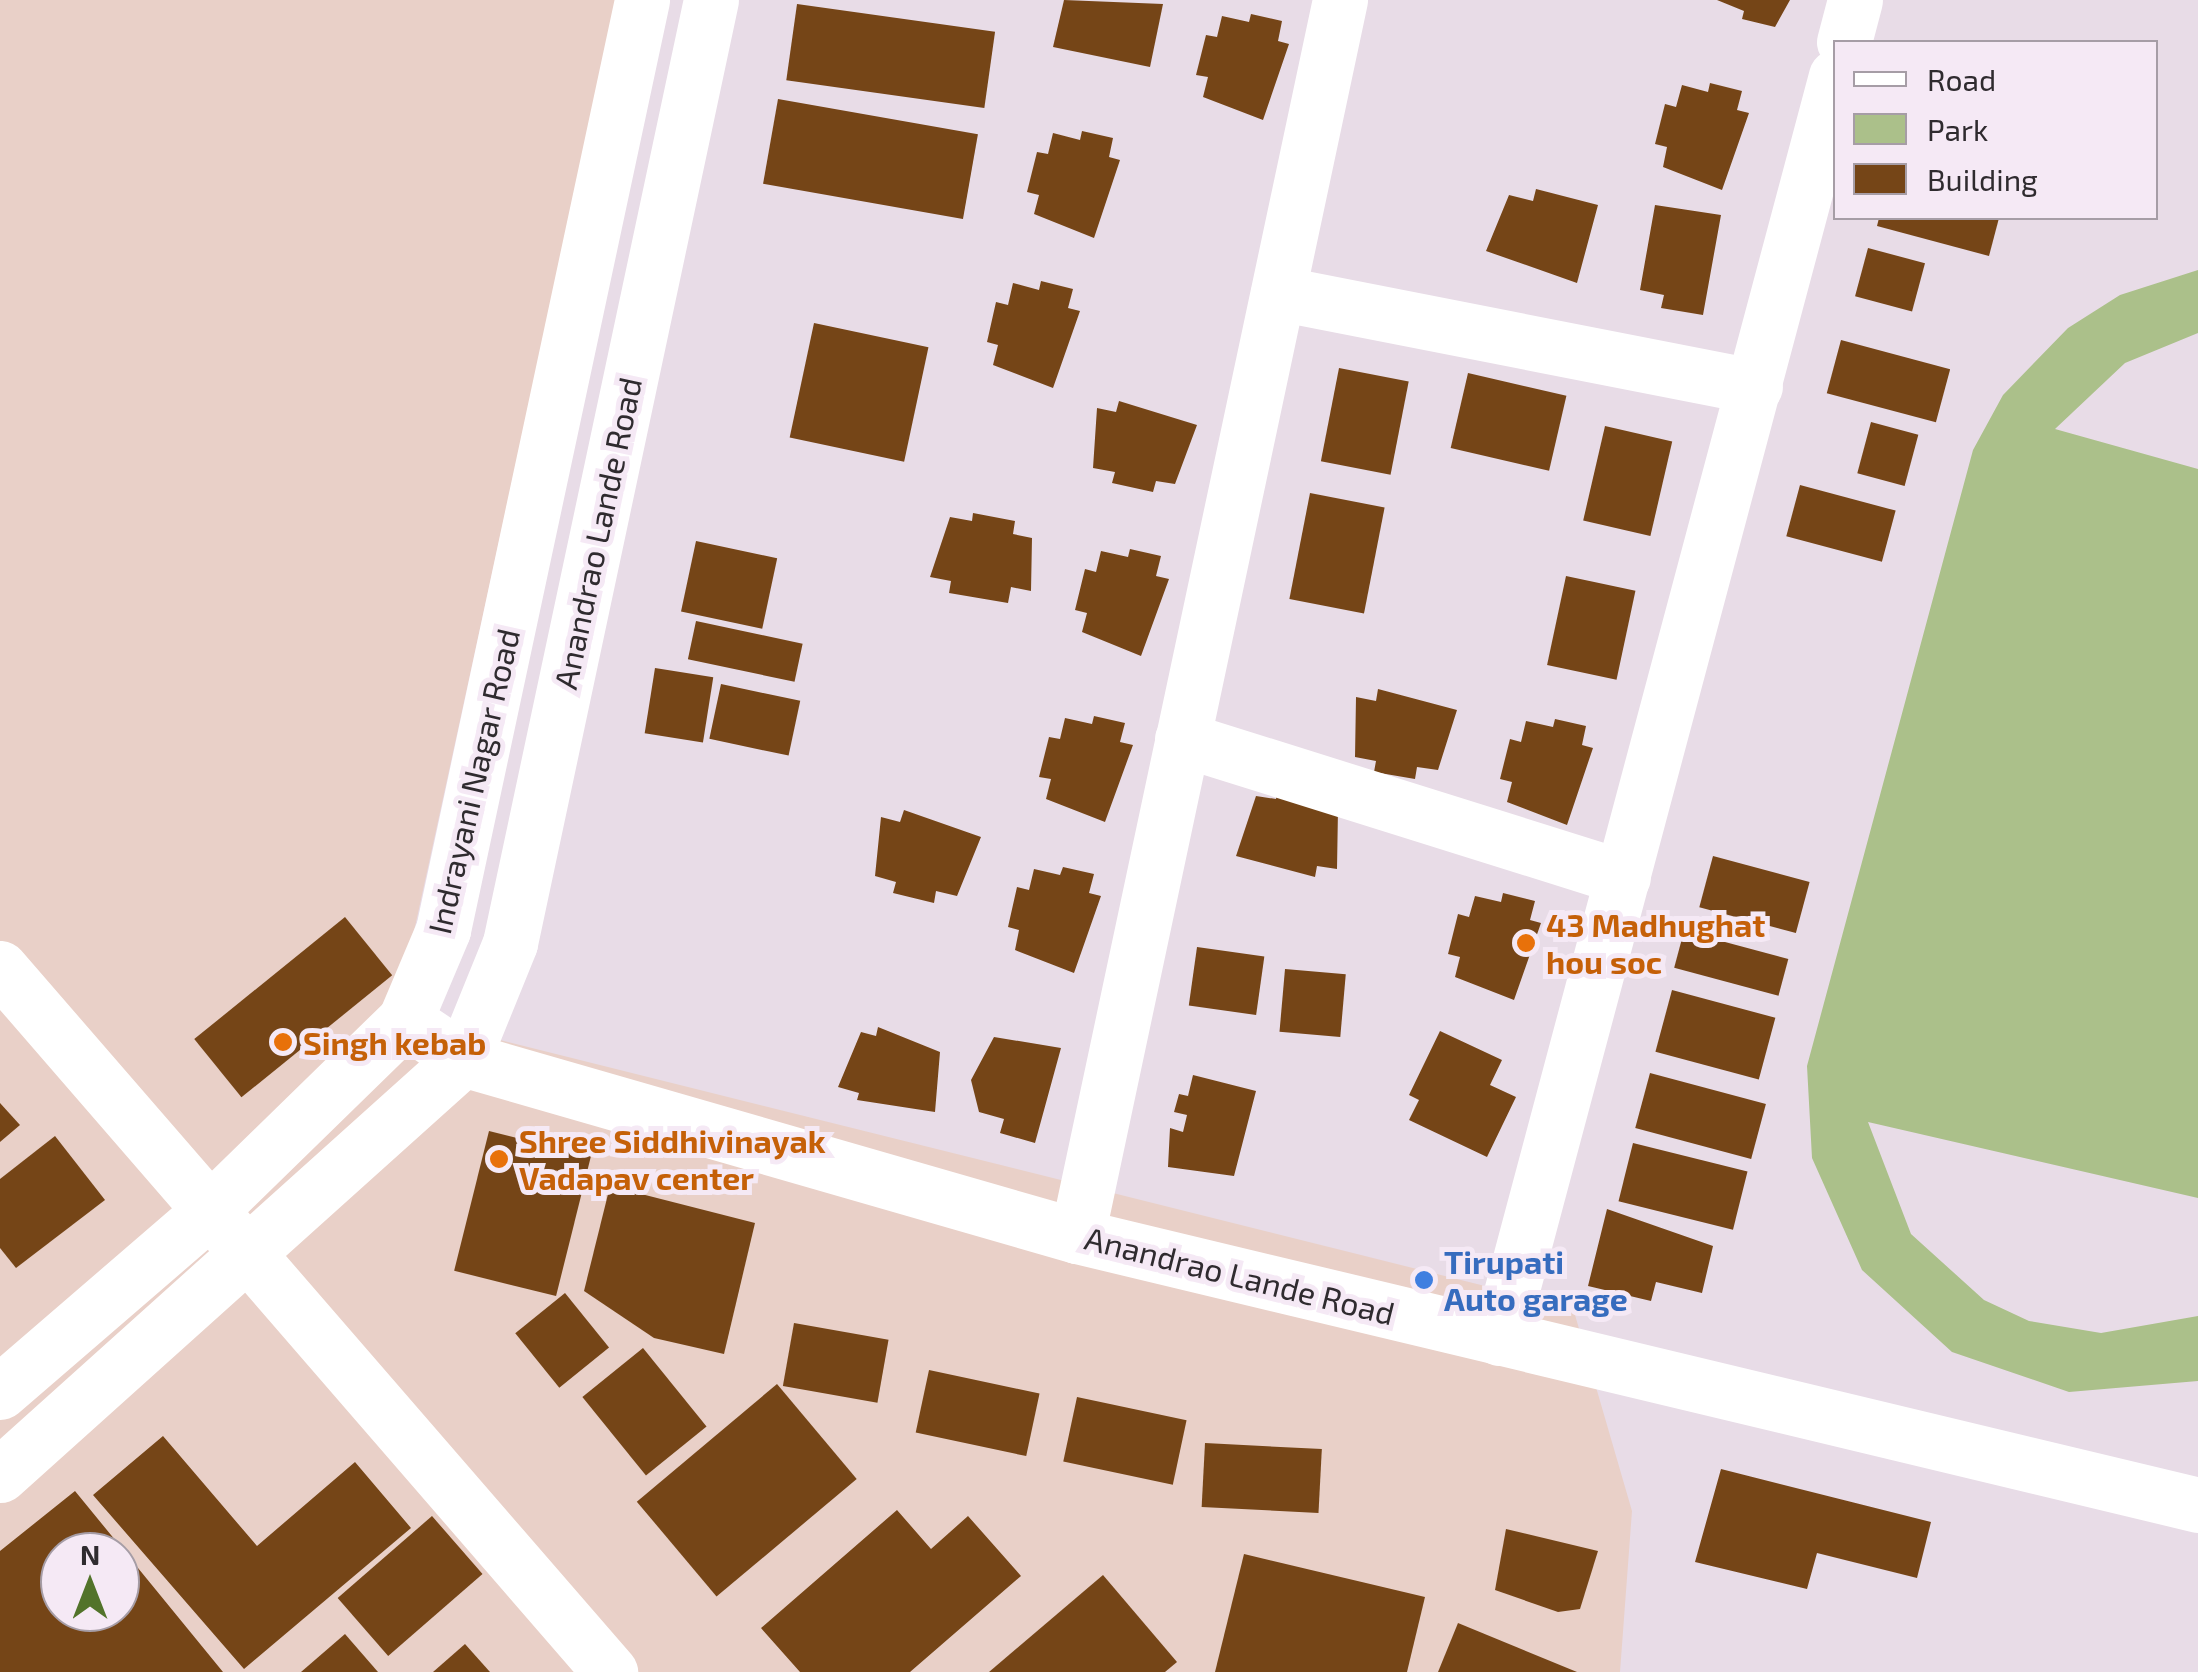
<!DOCTYPE html>
<style>
body{margin:0}
#map{position:relative;width:2198px;height:1672px;overflow:hidden;background:#e8dce7;font-family:"Exo 2",sans-serif}
div>[style]{position:absolute}
.industrial>*{inset:0;background:#e9d0c8}
.green>*{inset:0;background:#abc08a}
.building>*{inset:0;background:#754517;transform-origin:0 0}
.minor>*{height:55px;margin:-27.5px;padding:0 27.5px;transform-origin:27.5px;border-radius:27.5px;background:#fff}
.major>*{height:55px;margin:-27.5px;padding:0 27.5px;transform-origin:27.5px;border-radius:27.5px;background:#fff}
.dots>*{width:28px;height:28px;translate:-50% -50%;box-sizing:border-box;border:5px solid #f5e9f5;border-radius:50%}
span{translate:-50% -50%;white-space:nowrap;text-align:center;line-height:1.15;-webkit-text-stroke:10px #f5e9f5;paint-order:stroke}
.street-label{font-size:32px;color:#2f2b2f}
.food-label{font-size:32px;color:#c56008;font-weight:700}
.left{translate:0 -50%;text-align:left}
.shop-label{font-size:32px;color:#366cbe;font-weight:700}
.legend{position:absolute;left:1833px;top:40px;width:325px;height:180px;box-sizing:border-box;background:#f5e9f5;border:2px solid #a69da6;margin:0;padding:12px 18px;list-style:none;font-size:30px;color:#2f2b2f}
.legend li{display:flex;align-items:center;gap:20px;height:50px}
.legend b{width:50px;border:2px solid #a69da6}
.north{position:absolute;left:40px;top:1532px;width:100px;height:100px;box-sizing:border-box;background:#f5e9f5;border:2px solid #a69da6;border-radius:50%;rotate:0deg;font-size:28px;font-weight:700;line-height:40px;text-align:center;color:#2f2b2f}
.north::after{content:'';display:block;margin:auto;width:35px;height:45px;background:#52732a;clip-path:polygon(50% 0,100% 100%,50% 72%,0 100%)}
</style>
<div id="map">
<div class="industrial">
<div style="clip-path:polygon(evenodd,0 0,617px 0,396px 1014px,1573px 1308px,1632px 1511px,1620px 1672px,0 1672px,0 0,60px 1552px,120px 1552px,120px 1612px,60px 1612px,60px 1552px)"></div>
</div>
<div class="green">
<div style="clip-path:polygon(2198px 270px,2198px 333px,2125px 363px,2055px 429px,2198px 469px,2198px 1198px,1868px 1122px,1911px 1234px,1984px 1300px,2029px 1321px,2101px 1333px,2198px 1316px,2198px 1381px,2069px 1392px,1952px 1352px,1862px 1270px,1812px 1158px,1807px 1066px,1973px 450px,2003px 395px,2068px 328px,2120px 295px)"></div>
</div>
<div class="building">
<div style="clip-path:polygon(1064px 0,1163px 4px,1150px 67px,1053px 47px)"></div>
<div style="clip-path:polygon(1717px 0,1790px 0,1775px 27px,1742px 19px,1744px 11px)"></div>
<div style="left:797px;top:4px;width:200px;height:77px;rotate:8deg"></div>
<div style="clip-path:polygon(1251px 14px,1282px 21px,1278px 41px,1289px 44px,1263px 120px,1203px 97px,1208px 77px,1196px 75px,1206px 35px,1217px 37px,1222px 16px,1249px 22px)"></div>
<div style="clip-path:polygon(1710px 83px,1742px 91px,1737px 110px,1749px 113px,1722px 190px,1663px 167px,1667px 147px,1655px 144px,1665px 104px,1676px 107px,1682px 85px,1708px 92px)"></div>
<div style="left:778px;top:99px;width:203px;height:86px;rotate:10deg"></div>
<div style="clip-path:polygon(1082px 131px,1113px 138px,1109px 157px,1120px 160px,1094px 238px,1034px 214px,1039px 195px,1027px 192px,1037px 152px,1048px 154px,1053px 133px,1080px 140px)"></div>
<div style="clip-path:polygon(1536px 189px,1598px 205px,1577px 283px,1486px 251px,1509px 195px,1533px 201px)"></div>
<div style="clip-path:polygon(1655px 205px,1721px 215px,1703px 315px,1661px 308px,1664px 295px,1640px 290px)"></div>
<div style="clip-path:polygon(1879px 218px,1999px 218px,1989px 256px,1877px 226px)"></div>
<div style="left:1868px;top:248px;width:59px;height:50px;rotate:15deg"></div>
<div style="clip-path:polygon(1041px 281px,1073px 289px,1068px 308px,1080px 311px,1053px 388px,993px 365px,998px 345px,987px 342px,996px 302px,1008px 305px,1013px 283px,1039px 290px)"></div>
<div style="left:814px;top:323px;width:117px;height:117px;rotate:12deg"></div>
<div style="left:1841px;top:340px;width:113px;height:55px;rotate:15deg"></div>
<div style="left:1339px;top:368px;width:71px;height:95px;rotate:11deg"></div>
<div style="left:1468px;top:373px;width:101px;height:77px;rotate:13deg"></div>
<div style="clip-path:polygon(1119px 401px,1197px 425px,1175px 484px,1156px 481px,1153px 492px,1112px 483px,1115px 472px,1093px 468px,1097px 408px,1116px 412px)"></div>
<div style="left:1871px;top:422px;width:49px;height:53px;rotate:15deg"></div>
<div style="left:1605px;top:426px;width:69px;height:97px;rotate:13deg"></div>
<div style="left:1800px;top:485px;width:99px;height:53px;rotate:15deg"></div>
<div style="left:1310px;top:493px;width:76px;height:108px;rotate:11deg"></div>
<div style="clip-path:polygon(973px 513px,1015px 521px,1013px 534px,1032px 538px,1031px 591px,1011px 587px,1008px 603px,949px 593px,951px 581px,930px 577px,950px 517px,972px 521px)"></div>
<div style="left:696px;top:541px;width:83px;height:72px;rotate:12deg"></div>
<div style="clip-path:polygon(1130px 549px,1161px 556px,1156px 576px,1169px 579px,1141px 656px,1082px 632px,1087px 613px,1075px 610px,1085px 569px,1096px 572px,1101px 551px,1128px 557px)"></div>
<div style="left:1566px;top:576px;width:71px;height:91px;rotate:12deg"></div>
<div style="left:696px;top:621px;width:109px;height:39px;rotate:12deg"></div>
<div style="left:655px;top:668px;width:59px;height:66px;rotate:9deg"></div>
<div style="left:721px;top:684px;width:81px;height:56px;rotate:12deg"></div>
<div style="clip-path:polygon(1378px 689px,1457px 710px,1438px 770px,1417px 767px,1415px 779px,1374px 772px,1376px 761px,1355px 757px,1356px 697px,1376px 701px)"></div>
<div style="clip-path:polygon(1094px 716px,1125px 723px,1120px 742px,1133px 745px,1105px 822px,1046px 799px,1051px 779px,1039px 777px,1049px 737px,1060px 739px,1065px 718px,1092px 724px)"></div>
<div style="clip-path:polygon(1555px 719px,1586px 726px,1582px 745px,1593px 748px,1567px 825px,1507px 802px,1512px 782px,1500px 779px,1510px 739px,1521px 742px,1526px 721px,1553px 727px)"></div>
<div style="clip-path:polygon(1278px 787px,1338px 809px,1337px 869px,1317px 866px,1315px 877px,1236px 856px,1256px 796px,1276px 799px)"></div>
<div style="clip-path:polygon(904px 810px,981px 837px,957px 896px,936px 891px,934px 903px,893px 893px,896px 882px,875px 876px,881px 817px,900px 822px)"></div>
<div style="left:1713px;top:856px;width:100px;height:53px;rotate:15deg"></div>
<div style="clip-path:polygon(1063px 867px,1094px 874px,1089px 893px,1101px 896px,1074px 973px,1015px 950px,1019px 930px,1008px 927px,1017px 887px,1029px 890px,1034px 869px,1060px 875px)"></div>
<div style="clip-path:polygon(1503px 893px,1535px 901px,1530px 920px,1541px 923px,1514px 1000px,1455px 977px,1460px 957px,1448px 954px,1458px 914px,1469px 917px,1475px 896px,1501px 902px)"></div>
<div style="left:345px;top:917px;width:75px;height:194px;rotate:51deg"></div>
<div style="left:1684px;top:931px;width:108px;height:38px;rotate:15deg"></div>
<div style="left:1197px;top:947px;width:68px;height:59px;rotate:8deg"></div>
<div style="left:1285px;top:969px;width:61px;height:63px;rotate:5deg"></div>
<div style="left:1672px;top:990px;width:107px;height:64px;rotate:15deg"></div>
<div style="clip-path:polygon(878px 1027px,940px 1052px,935px 1112px,857px 1100px,859px 1093px,838px 1087px,861px 1032px,876px 1036px)"></div>
<div style="clip-path:polygon(1440px 1031px,1502px 1060px,1490px 1085px,1516px 1097px,1487px 1157px,1409px 1120px,1419px 1100px,1409px 1095px)"></div>
<div style="clip-path:polygon(994px 1037px,1061px 1048px,1035px 1143px,1000px 1133px,1004px 1119px,979px 1112px,971px 1080px)"></div>
<div style="left:1650px;top:1073px;width:120px;height:57px;rotate:15deg"></div>
<div style="clip-path:polygon(1193px 1075px,1256px 1091px,1234px 1176px,1168px 1167px,1170px 1128px,1183px 1132px,1187px 1115px,1174px 1112px,1179px 1094px,1188px 1096px)"></div>
<div style="clip-path:polygon(0 1103px,20px 1125px,0 1142px)"></div>
<div style="left:489px;top:1131px;width:105px;height:144px;rotate:14deg"></div>
<div style="clip-path:polygon(55px 1136px,105px 1200px,16px 1268px,0 1248px,0 1179px)"></div>
<div style="left:1633px;top:1143px;width:118px;height:60px;rotate:14deg"></div>
<div style="clip-path:polygon(610px 1186px,755px 1223px,724px 1354px,654px 1338px,584px 1291px)"></div>
<div style="clip-path:polygon(1607px 1209px,1713px 1246px,1702px 1293px,1656px 1282px,1651px 1301px,1588px 1286px)"></div>
<div style="left:565px;top:1293px;width:70px;height:64px;rotate:51deg"></div>
<div style="left:794px;top:1323px;width:96px;height:64px;rotate:10deg"></div>
<div style="left:643px;top:1348px;width:101px;height:78px;rotate:51deg"></div>
<div style="left:929px;top:1370px;width:113px;height:64px;rotate:12deg"></div>
<div style="left:777px;top:1384px;width:124px;height:183px;rotate:50deg"></div>
<div style="left:1077px;top:1397px;width:112px;height:66px;rotate:12deg"></div>
<div style="clip-path:polygon(163px 1436px,257px 1546px,355px 1462px,411px 1528px,244px 1669px,93px 1495px)"></div>
<div style="left:1205px;top:1443px;width:117px;height:64px;rotate:3deg"></div>
<div style="clip-path:polygon(1721px 1469px,1931px 1522px,1917px 1578px,1817px 1553px,1807px 1589px,1695px 1562px)"></div>
<div style="clip-path:polygon(evenodd,75px 1491px,120px 1546px,223px 1672px,0 1672px,0 1551px,75px 1491px,60px 1552px,120px 1552px,120px 1612px,60px 1612px,60px 1552px)"></div>
<div style="clip-path:polygon(897px 1510px,931px 1549px,968px 1516px,1021px 1576px,910px 1672px,800px 1672px,761px 1628px)"></div>
<div style="left:432px;top:1516px;width:77px;height:125px;rotate:49deg"></div>
<div style="clip-path:polygon(1506px 1529px,1598px 1551px,1580px 1609px,1558px 1612px,1495px 1590px)"></div>
<div style="clip-path:polygon(1244px 1554px,1425px 1597px,1407px 1672px,1215px 1672px)"></div>
<div style="clip-path:polygon(1103px 1575px,1177px 1662px,1165px 1672px,989px 1672px)"></div>
<div style="clip-path:polygon(1458px 1623px,1577px 1672px,1438px 1672px)"></div>
<div style="clip-path:polygon(345px 1634px,378px 1672px,301px 1672px)"></div>
<div style="clip-path:polygon(465px 1644px,490px 1672px,433px 1672px)"></div>
</div>
<div class="minor">
<div style="left:1844px;top:42px;width:43px;rotate:-75.3deg"></div>
<div style="left:1278px;top:293px;width:486px;rotate:11.1deg"></div>
<div style="left:1182px;top:739px;width:462px;rotate:17.4deg"></div>
<div style="left:0;top:968px;width:932px;rotate:49.09deg"></div>
<div style="left:1077px;top:1236px;width:1264px;rotate:-77.99deg"></div>
<div style="left:1499px;top:1338px;width:1306px;rotate:-75.05deg"></div>
</div>
<div class="major">
<div style="left:405px;top:1020px;width:70px;rotate:33.9deg"></div>
<div style="left:463px;top:1059px;width:639px;rotate:16.08deg"></div>
<div style="left:1077px;top:1236px;width:1153px;rotate:13.49deg"></div>
<div style="left:0;top:1392px;width:272px;rotate:-40.8deg"></div>
<div style="left:206px;top:1214px;width:278px;rotate:-44.3deg"></div>
<div style="left:405px;top:1020px;width:98px;rotate:-67.1deg"></div>
<div style="left:443px;top:930px;width:951px;rotate:-77.92deg"></div>
<div style="left:0;top:1475px;width:622px;rotate:-41.94deg"></div>
<div style="left:463px;top:1059px;width:125px;rotate:-67.9deg"></div>
<div style="left:510px;top:943px;width:964px;rotate:-77.97deg"></div>
</div>
<div class="dots">
<div style="left:1526px;top:943px;background:#e8710a"></div>
<div style="left:283px;top:1042px;background:#e8710a"></div>
<div style="left:499px;top:1159px;background:#e8710a"></div>
<div style="left:1424px;top:1280px;background:#3f7fe0"></div>
</div>
<div class="street-label">
<span style="left:597px;top:533px;rotate:-78deg">Anandrao Lande Road</span>
<span style="left:473px;top:781px;rotate:-77deg">Indrayani Nagar Road</span>
<span style="left:1240px;top:1275px;rotate:14deg">Anandrao Lande Road</span>
</div>
<div class="food-label">
<span class="left" style="left:1546px;top:943px">43 Madhughat<br>hou soc</span>
<span class="left" style="left:303px;top:1042px">Singh kebab</span>
<span class="left" style="left:519px;top:1159px">Shree Siddhivinayak<br>Vadapav center</span>
</div>
<div class="shop-label">
<span class="left" style="left:1444px;top:1280px">Tirupati<br>Auto garage</span>
</div>
<ul class="legend">
<li><b style="height:12px;background:#fff"></b>Road</li>
<li><b style="height:28px;background:#abc08a"></b>Park</li>
<li><b style="height:28px;background:#754517"></b>Building</li>
</ul>
<div class="north">N</div>
</div>
